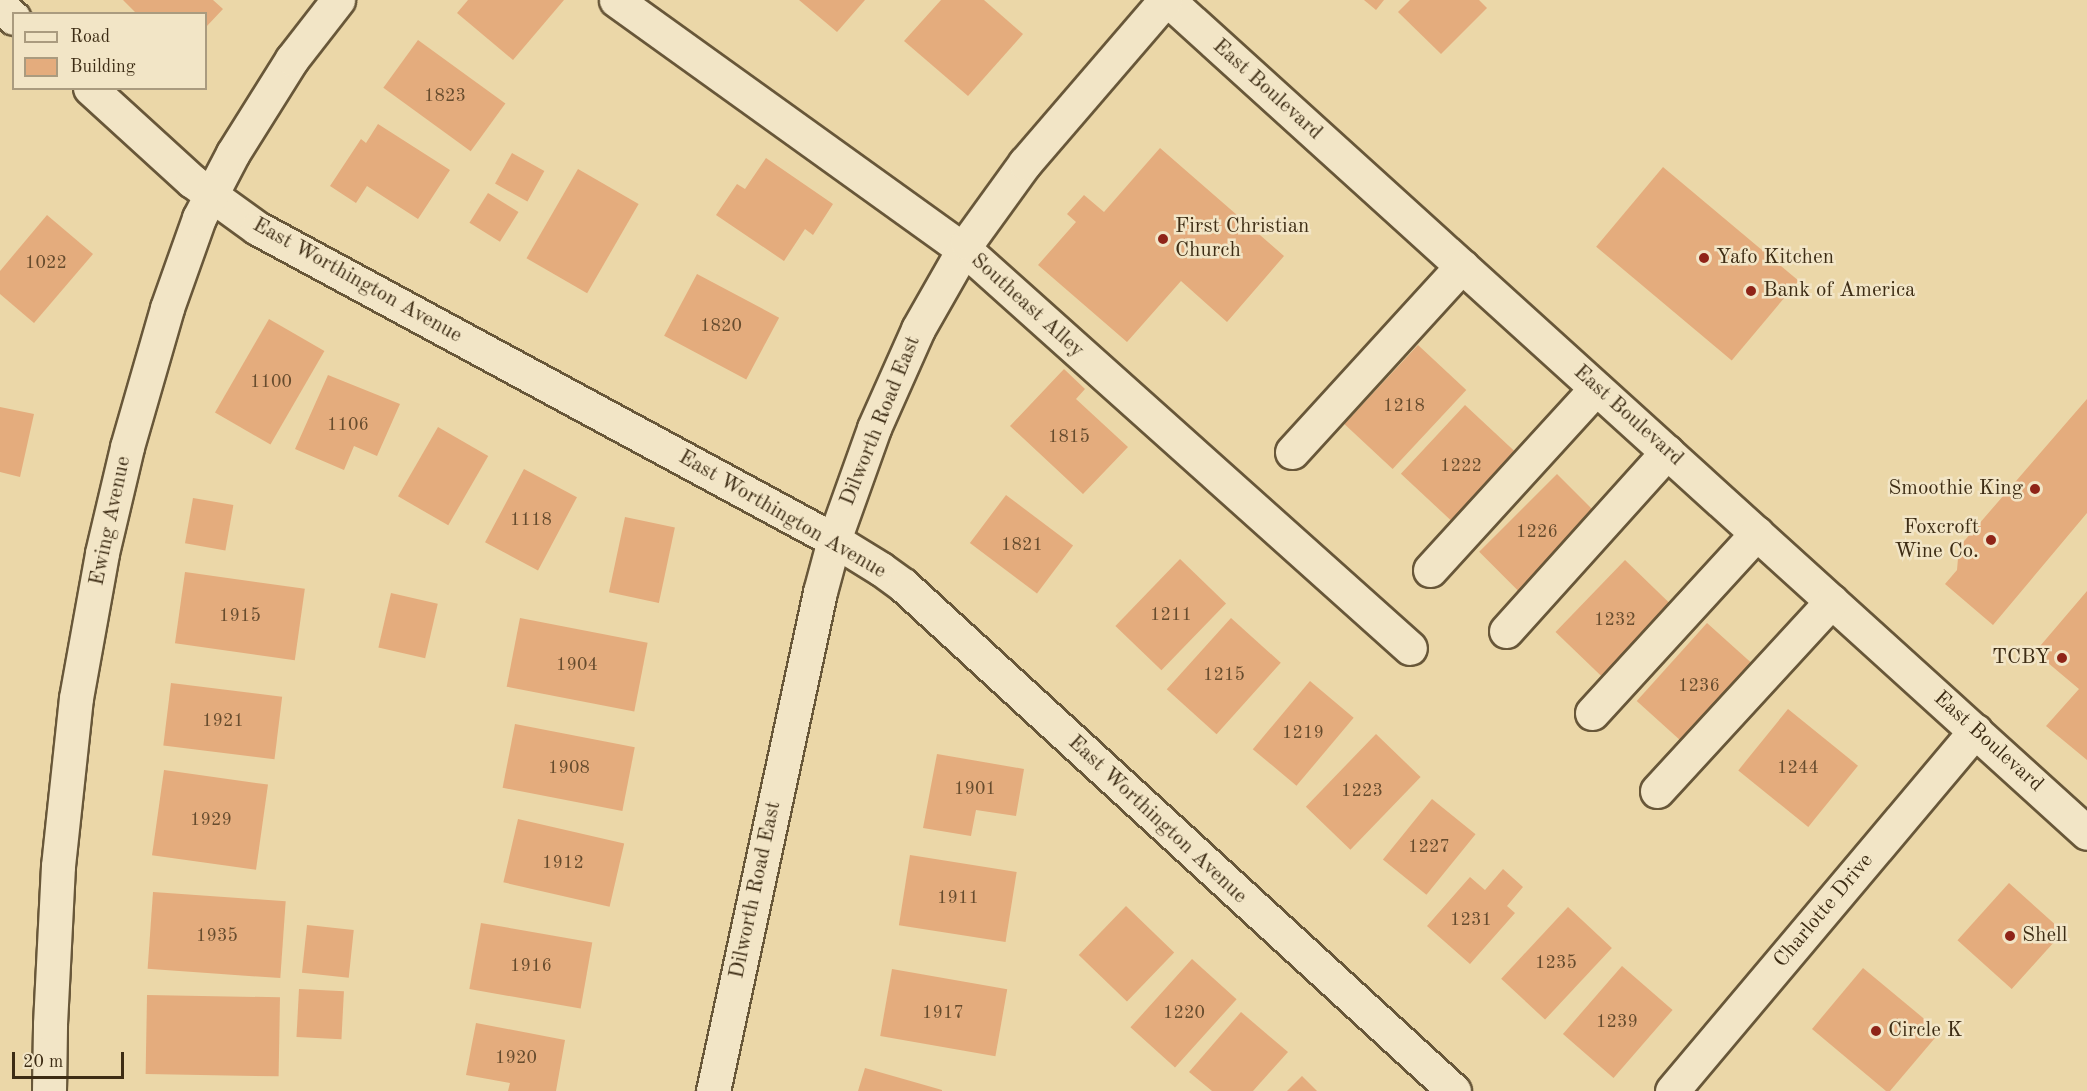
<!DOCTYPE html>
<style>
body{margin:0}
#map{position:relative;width:2087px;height:1091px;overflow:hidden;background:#ebd7a8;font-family:"Old Standard TT",serif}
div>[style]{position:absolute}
.building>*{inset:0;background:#e4ac7d;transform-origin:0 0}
.roads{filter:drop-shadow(2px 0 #685739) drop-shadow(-2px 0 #685739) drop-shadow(0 2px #685739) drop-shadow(0 -2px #685739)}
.minor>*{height:33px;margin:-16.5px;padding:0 16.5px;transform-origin:16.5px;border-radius:16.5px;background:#f2e5c6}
.dots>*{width:16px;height:16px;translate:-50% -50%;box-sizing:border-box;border:3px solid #f2e5c6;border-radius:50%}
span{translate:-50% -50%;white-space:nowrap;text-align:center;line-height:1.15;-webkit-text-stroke:5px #f2e5c6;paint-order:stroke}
.number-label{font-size:18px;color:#674c2e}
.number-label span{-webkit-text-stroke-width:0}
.street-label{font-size:21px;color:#3d2c14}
.poi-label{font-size:21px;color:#3d2c14}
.left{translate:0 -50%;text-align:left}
.right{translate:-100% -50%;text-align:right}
.legend{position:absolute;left:12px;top:12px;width:195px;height:78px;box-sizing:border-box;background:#f2e5c6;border:2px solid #aa9b7f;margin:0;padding:8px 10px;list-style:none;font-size:18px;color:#3d2c14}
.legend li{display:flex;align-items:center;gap:12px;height:30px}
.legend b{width:30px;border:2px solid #aa9b7f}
.scale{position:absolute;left:12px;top:1052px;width:112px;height:27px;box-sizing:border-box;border:3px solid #3d2c14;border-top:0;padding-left:8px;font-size:18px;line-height:21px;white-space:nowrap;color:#3d2c14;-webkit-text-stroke:4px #f2e5c6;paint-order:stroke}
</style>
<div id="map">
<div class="building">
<div style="clip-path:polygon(123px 0,213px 0,223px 9px,206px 27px,206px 14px,137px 14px)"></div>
<div style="clip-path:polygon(468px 0,564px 0,513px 60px,457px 13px)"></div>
<div style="clip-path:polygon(799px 0,865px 0,837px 32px)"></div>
<div style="clip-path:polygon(941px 0,984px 0,1023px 34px,968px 96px,904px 41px)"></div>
<div style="clip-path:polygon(1364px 0,1384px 0,1376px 10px)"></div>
<div style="clip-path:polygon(1410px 0,1479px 0,1487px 8px,1441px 54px,1398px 12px)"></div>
<div style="left:418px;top:40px;width:108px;height:59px;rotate:36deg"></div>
<div style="clip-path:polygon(378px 124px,450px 170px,418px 219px,367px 186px,356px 203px,330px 186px,361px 139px,366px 143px)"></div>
<div style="clip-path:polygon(1160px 148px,1284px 256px,1227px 322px,1181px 281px,1127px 342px,1038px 265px,1076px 222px,1067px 214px,1084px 195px,1104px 212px)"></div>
<div style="left:512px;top:153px;width:37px;height:35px;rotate:29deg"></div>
<div style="clip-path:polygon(766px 158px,833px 204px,813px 235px,805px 229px,784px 261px,716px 215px,737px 184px,745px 189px)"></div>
<div style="left:1663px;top:167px;width:177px;height:104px;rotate:40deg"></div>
<div style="left:578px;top:169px;width:70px;height:103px;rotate:30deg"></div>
<div style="left:488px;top:193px;width:36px;height:35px;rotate:32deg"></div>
<div style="clip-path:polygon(47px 215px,93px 254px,34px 323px,0 294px,0 271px)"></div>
<div style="left:697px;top:274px;width:93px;height:70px;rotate:28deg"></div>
<div style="left:269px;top:319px;width:64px;height:108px;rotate:30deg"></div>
<div style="left:1418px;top:345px;width:66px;height:108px;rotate:43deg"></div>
<div style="clip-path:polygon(1064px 369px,1085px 389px,1076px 399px,1128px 447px,1083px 494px,1010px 426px)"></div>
<div style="clip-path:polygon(328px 375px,400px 404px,377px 456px,354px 446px,344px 470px,295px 449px)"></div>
<div style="clip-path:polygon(2087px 399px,2087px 513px,1993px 625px,1945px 584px,1957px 570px,1959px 547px)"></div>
<div style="left:1465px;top:405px;width:77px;height:94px;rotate:43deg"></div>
<div style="clip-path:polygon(0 407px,34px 414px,20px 477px,0 472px)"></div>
<div style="left:438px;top:427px;width:58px;height:80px;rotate:30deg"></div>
<div style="left:524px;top:469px;width:60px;height:83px;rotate:28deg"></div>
<div style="left:1557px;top:474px;width:55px;height:110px;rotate:45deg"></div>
<div style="left:1006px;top:495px;width:84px;height:60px;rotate:37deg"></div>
<div style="left:193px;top:498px;width:41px;height:46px;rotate:10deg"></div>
<div style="left:625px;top:517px;width:51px;height:77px;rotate:12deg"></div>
<div style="left:1180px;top:559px;width:64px;height:93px;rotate:44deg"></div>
<div style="left:1625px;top:560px;width:69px;height:100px;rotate:44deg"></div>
<div style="left:185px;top:572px;width:121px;height:72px;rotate:8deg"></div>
<div style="clip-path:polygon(2087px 591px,2087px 760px,2046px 726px,2079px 689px,2035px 652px)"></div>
<div style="left:391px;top:593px;width:48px;height:56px;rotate:13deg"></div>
<div style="left:520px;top:618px;width:130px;height:70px;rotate:11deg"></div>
<div style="left:1231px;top:618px;width:67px;height:96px;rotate:42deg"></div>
<div style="left:1707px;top:623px;width:73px;height:105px;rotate:42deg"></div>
<div style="left:1310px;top:681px;width:57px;height:89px;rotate:40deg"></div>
<div style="left:171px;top:683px;width:112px;height:63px;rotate:7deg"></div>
<div style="left:1788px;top:709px;width:90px;height:79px;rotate:39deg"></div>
<div style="left:515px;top:724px;width:122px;height:65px;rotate:11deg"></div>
<div style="left:1376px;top:734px;width:62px;height:101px;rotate:44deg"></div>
<div style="clip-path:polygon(937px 754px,1024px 769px,1016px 816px,976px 810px,971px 836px,923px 828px)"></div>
<div style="left:164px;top:770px;width:105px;height:86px;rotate:8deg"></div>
<div style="left:1432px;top:799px;width:56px;height:78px;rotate:39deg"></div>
<div style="left:518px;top:819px;width:109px;height:65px;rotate:13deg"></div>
<div style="left:910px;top:855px;width:108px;height:71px;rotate:9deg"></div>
<div style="clip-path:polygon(1503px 869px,1523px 887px,1507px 906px,1515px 913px,1470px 964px,1427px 926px,1470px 877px,1485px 890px)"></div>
<div style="left:2009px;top:883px;width:73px;height:77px;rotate:42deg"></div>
<div style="left:153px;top:892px;width:133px;height:77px;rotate:4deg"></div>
<div style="left:1126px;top:906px;width:67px;height:68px;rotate:44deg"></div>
<div style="left:1568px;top:907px;width:60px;height:98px;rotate:43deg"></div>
<div style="left:481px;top:923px;width:113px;height:67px;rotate:10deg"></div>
<div style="left:307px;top:925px;width:47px;height:48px;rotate:6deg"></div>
<div style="left:1192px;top:959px;width:60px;height:92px;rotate:42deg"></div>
<div style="left:1622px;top:966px;width:67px;height:90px;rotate:41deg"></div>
<div style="clip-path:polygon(1863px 968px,1940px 1032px,1890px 1091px,1886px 1091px,1812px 1029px)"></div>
<div style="left:892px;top:969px;width:117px;height:68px;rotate:10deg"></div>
<div style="left:299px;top:989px;width:45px;height:48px;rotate:3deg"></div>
<div style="left:147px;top:995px;width:133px;height:79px;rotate:1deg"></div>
<div style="clip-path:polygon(1241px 1012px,1288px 1052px,1253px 1091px,1212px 1091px,1189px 1072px)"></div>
<div style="clip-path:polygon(476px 1023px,565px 1040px,556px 1091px,508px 1091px,510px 1083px,466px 1075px)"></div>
<div style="clip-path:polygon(865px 1068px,942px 1090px,942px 1091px,858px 1091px)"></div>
<div style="clip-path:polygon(1302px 1076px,1317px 1091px,1287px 1091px)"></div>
</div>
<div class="roads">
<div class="minor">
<div style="left:616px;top:0;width:437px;rotate:35.7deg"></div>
<div style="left:971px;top:255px;width:589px;rotate:41.84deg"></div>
<div style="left:1168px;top:0;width:1240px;rotate:42.19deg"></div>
<div style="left:0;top:6px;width:18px;rotate:41deg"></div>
<div style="left:90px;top:88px;width:138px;rotate:42.4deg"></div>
<div style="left:192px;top:181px;width:80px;rotate:35.9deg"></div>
<div style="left:257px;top:228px;width:656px;rotate:28.4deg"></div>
<div style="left:834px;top:540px;width:55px;rotate:31.7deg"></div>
<div style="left:881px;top:569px;width:27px;rotate:36deg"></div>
<div style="left:903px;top:585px;width:748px;rotate:42.56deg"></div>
<div style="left:1292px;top:452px;width:252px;rotate:-47.6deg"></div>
<div style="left:1430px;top:570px;width:246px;rotate:-47.6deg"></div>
<div style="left:1506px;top:631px;width:241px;rotate:-48deg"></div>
<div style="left:1592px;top:713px;width:244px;rotate:-47.5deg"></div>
<div style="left:1657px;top:791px;width:258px;rotate:-47.4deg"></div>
<div style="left:49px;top:1091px;width:67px;rotate:-89.1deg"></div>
<div style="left:50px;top:1024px;width:158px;rotate:-87.1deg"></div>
<div style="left:58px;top:866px;width:169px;rotate:-83.9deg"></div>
<div style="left:76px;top:698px;width:147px;rotate:-79.8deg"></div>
<div style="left:102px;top:553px;width:109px;rotate:-76.7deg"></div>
<div style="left:127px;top:447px;width:145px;rotate:-73.9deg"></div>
<div style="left:167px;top:308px;width:96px;rotate:-70.4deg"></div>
<div style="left:199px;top:218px;width:73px;rotate:-62.4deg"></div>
<div style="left:233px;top:153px;width:111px;rotate:-57.9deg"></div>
<div style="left:292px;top:59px;width:75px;rotate:-52.1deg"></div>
<div style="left:713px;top:1091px;width:510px;rotate:-77.9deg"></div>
<div style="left:820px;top:592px;width:54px;rotate:-74.9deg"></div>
<div style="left:834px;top:540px;width:119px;rotate:-70.3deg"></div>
<div style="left:874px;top:428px;width:108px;rotate:-66deg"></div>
<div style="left:918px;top:329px;width:99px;rotate:-60.3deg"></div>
<div style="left:967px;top:243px;width:99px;rotate:-54.1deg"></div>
<div style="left:1025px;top:163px;width:215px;rotate:-49.3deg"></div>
<div style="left:1672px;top:1091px;width:471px;rotate:-49.9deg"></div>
</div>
</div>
<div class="dots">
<div style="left:1163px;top:239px;background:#8f2418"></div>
<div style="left:1704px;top:258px;background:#8f2418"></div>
<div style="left:1751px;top:291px;background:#8f2418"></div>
<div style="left:2035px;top:489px;background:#8f2418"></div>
<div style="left:1991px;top:540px;background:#8f2418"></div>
<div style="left:2062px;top:658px;background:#8f2418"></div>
<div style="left:2010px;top:936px;background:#8f2418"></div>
<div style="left:1876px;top:1031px;background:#8f2418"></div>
</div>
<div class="number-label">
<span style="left:445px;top:96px">1823</span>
<span style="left:46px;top:263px">1022</span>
<span style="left:721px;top:326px">1820</span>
<span style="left:271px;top:382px">1100</span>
<span style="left:1404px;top:406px">1218</span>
<span style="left:348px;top:425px">1106</span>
<span style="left:1069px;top:437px">1815</span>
<span style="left:1461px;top:466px">1222</span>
<span style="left:531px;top:520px">1118</span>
<span style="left:1537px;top:532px">1226</span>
<span style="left:1022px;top:545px">1821</span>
<span style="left:1171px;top:615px">1211</span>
<span style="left:240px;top:616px">1915</span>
<span style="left:1615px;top:620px">1232</span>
<span style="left:577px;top:665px">1904</span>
<span style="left:1224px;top:675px">1215</span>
<span style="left:1699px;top:686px">1236</span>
<span style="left:223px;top:721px">1921</span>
<span style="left:1303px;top:733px">1219</span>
<span style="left:569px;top:768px">1908</span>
<span style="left:1798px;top:768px">1244</span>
<span style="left:975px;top:789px">1901</span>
<span style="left:1362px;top:791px">1223</span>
<span style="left:211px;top:820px">1929</span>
<span style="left:1429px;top:847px">1227</span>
<span style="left:563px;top:863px">1912</span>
<span style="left:958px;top:898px">1911</span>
<span style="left:1471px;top:920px">1231</span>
<span style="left:217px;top:936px">1935</span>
<span style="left:1556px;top:963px">1235</span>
<span style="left:531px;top:966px">1916</span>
<span style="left:943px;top:1013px">1917</span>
<span style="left:1184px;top:1013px">1220</span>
<span style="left:1617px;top:1022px">1239</span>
<span style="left:516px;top:1058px">1920</span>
</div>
<div class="street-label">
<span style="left:1267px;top:90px;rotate:42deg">East Boulevard</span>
<span style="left:357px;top:281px;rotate:29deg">East Worthington Avenue</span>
<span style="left:1027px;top:306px;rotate:42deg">Southeast Alley</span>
<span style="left:1628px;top:416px;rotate:42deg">East Boulevard</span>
<span style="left:881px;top:421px;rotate:-68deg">Dilworth Road East</span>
<span style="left:782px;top:515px;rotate:30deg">East Worthington Avenue</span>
<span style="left:111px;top:521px;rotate:-78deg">Ewing Avenue</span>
<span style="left:1988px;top:742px;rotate:42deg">East Boulevard</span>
<span style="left:1157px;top:820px;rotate:43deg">East Worthington Avenue</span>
<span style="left:756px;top:890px;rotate:-78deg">Dilworth Road East</span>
<span style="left:1824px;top:911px;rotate:-50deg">Charlotte Drive</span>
</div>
<div class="poi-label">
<span class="left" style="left:1175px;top:239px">First Christian<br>Church</span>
<span class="left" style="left:1716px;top:258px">Yafo Kitchen</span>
<span class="left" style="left:1763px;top:291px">Bank of America</span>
<span class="right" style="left:2023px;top:489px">Smoothie King</span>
<span class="right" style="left:1979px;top:540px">Foxcroft<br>Wine Co.</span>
<span class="right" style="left:2050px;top:658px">TCBY</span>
<span class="left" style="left:2022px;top:936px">Shell</span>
<span class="left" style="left:1888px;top:1031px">Circle K</span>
</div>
<ul class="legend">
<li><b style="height:8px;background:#f2e5c6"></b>Road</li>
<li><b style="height:16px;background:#e4ac7d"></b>Building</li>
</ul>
<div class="scale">20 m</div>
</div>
